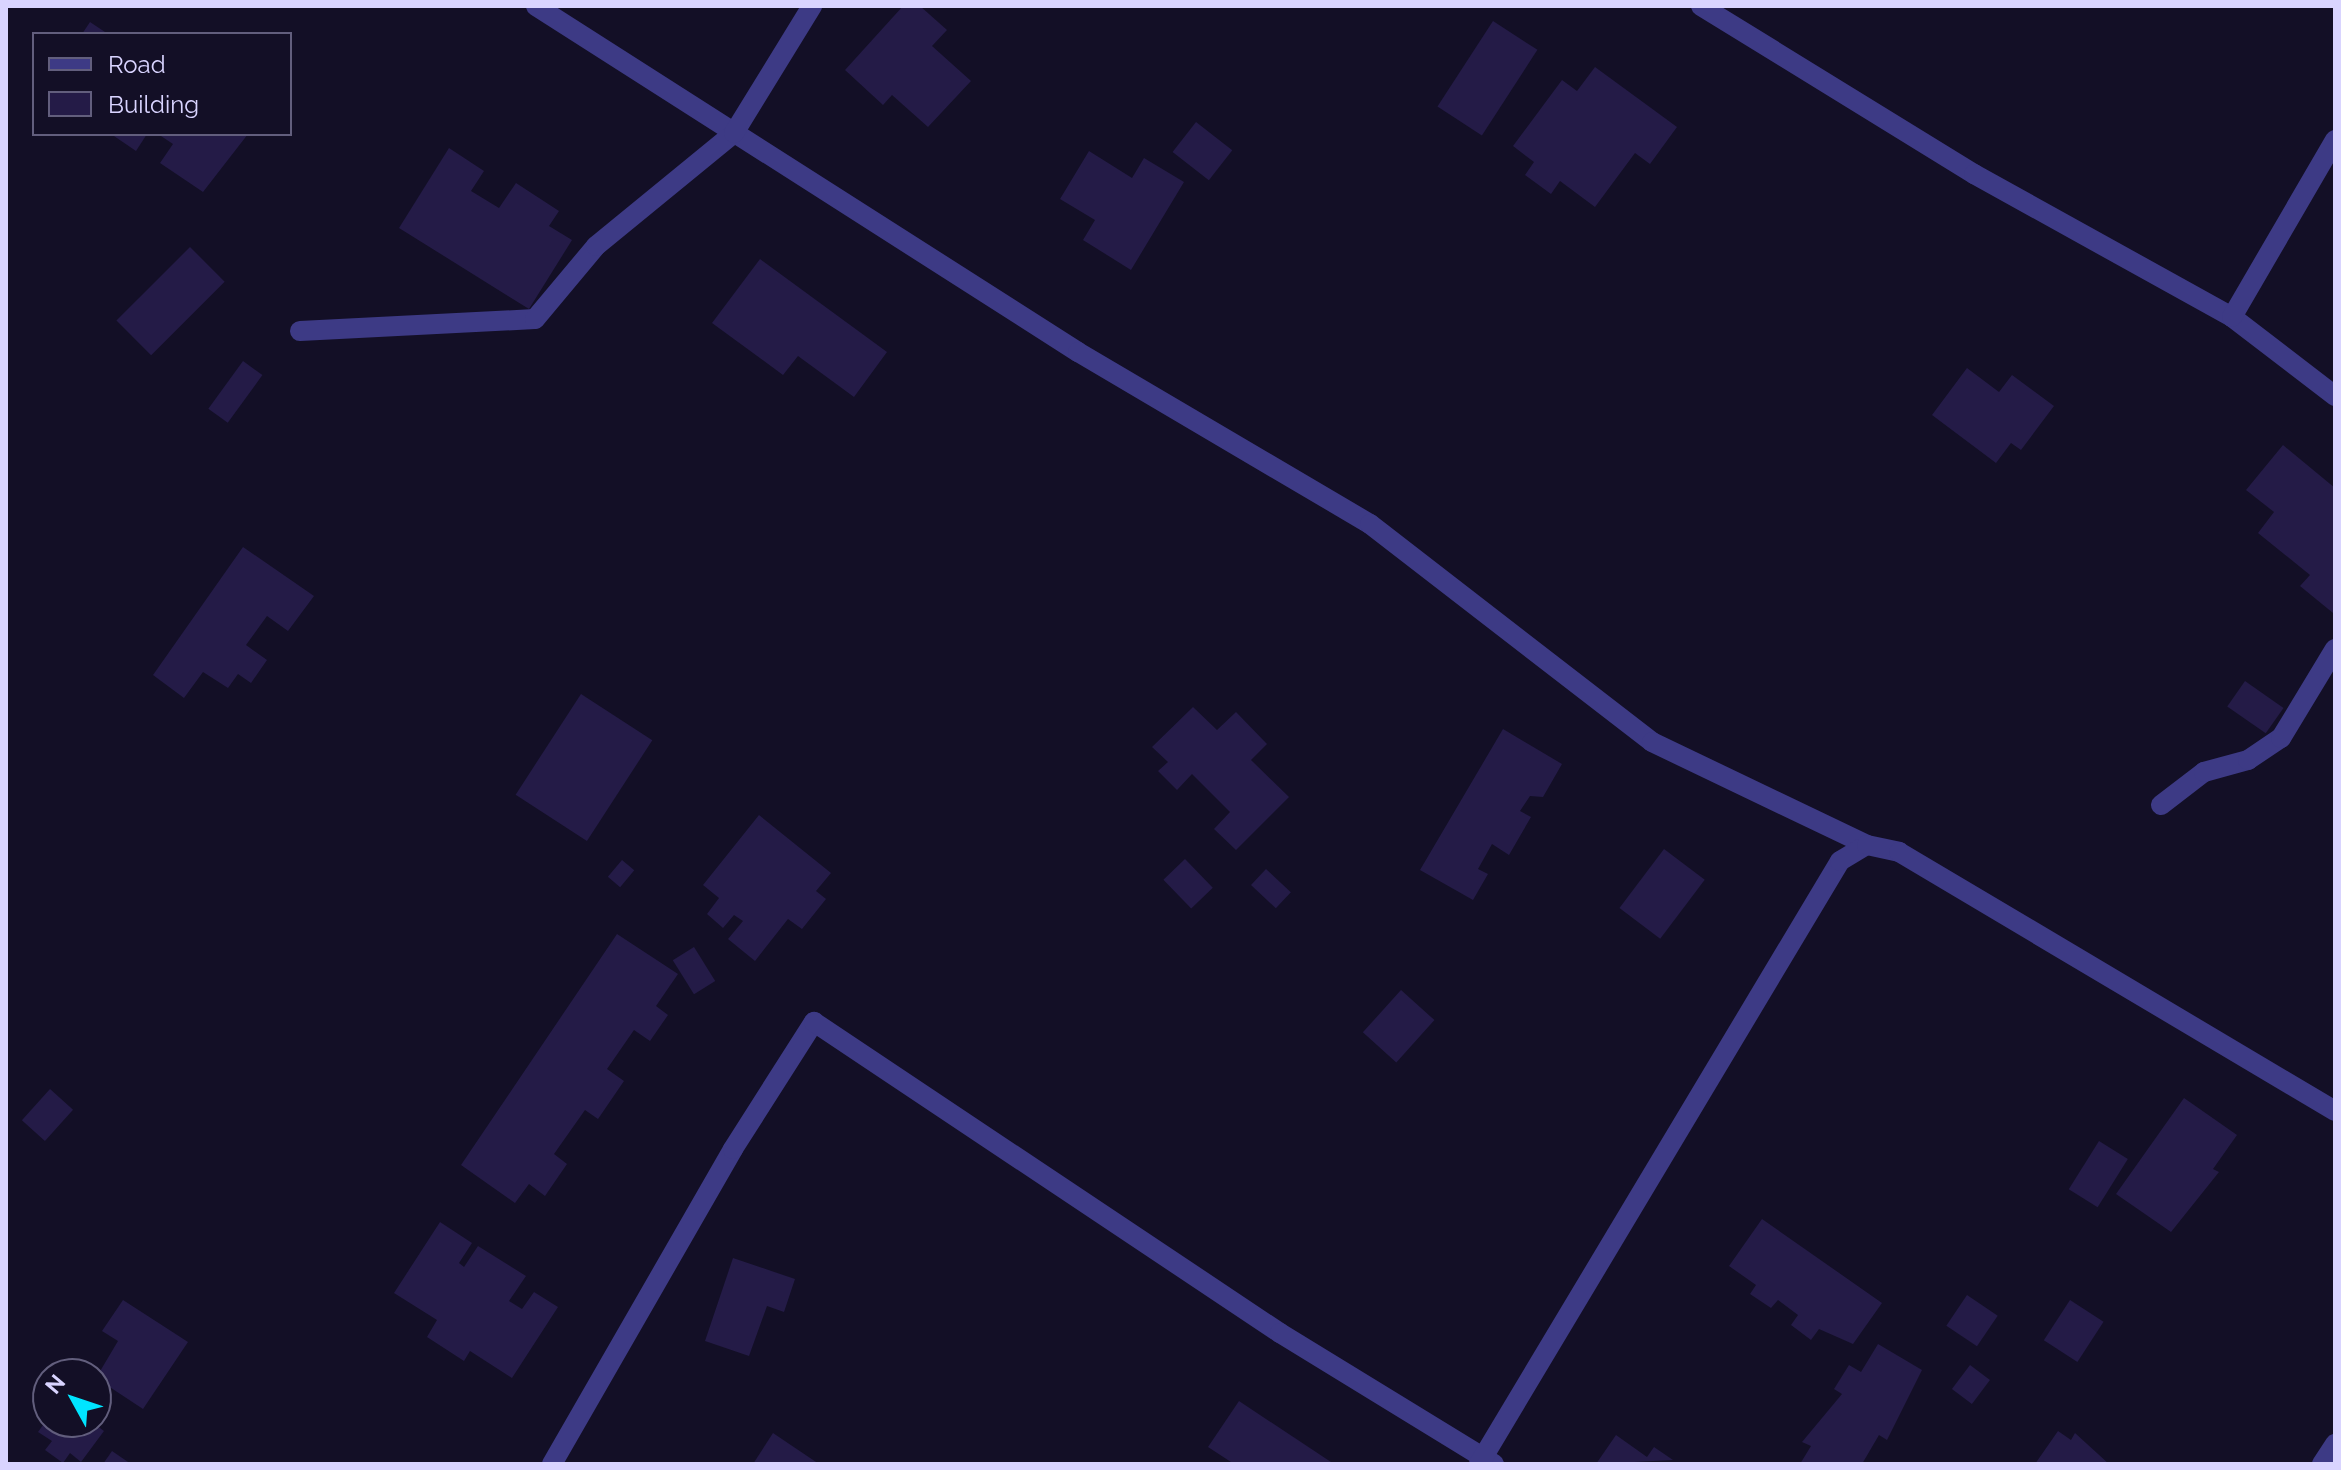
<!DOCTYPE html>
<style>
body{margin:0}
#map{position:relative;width:2341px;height:1470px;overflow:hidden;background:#130f26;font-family:Raleway,sans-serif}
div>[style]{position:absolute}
.building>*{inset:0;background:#241b47;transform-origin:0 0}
.minor>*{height:20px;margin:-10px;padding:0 10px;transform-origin:10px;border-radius:10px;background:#3d3a85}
span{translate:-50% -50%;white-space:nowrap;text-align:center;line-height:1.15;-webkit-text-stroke:6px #130f26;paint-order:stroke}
.frame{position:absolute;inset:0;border:8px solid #d9d4ff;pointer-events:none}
.legend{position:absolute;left:32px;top:32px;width:260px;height:104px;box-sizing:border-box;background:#130f26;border:2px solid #625e7d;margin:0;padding:10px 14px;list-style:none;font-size:24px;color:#d9d4ff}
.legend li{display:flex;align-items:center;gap:16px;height:40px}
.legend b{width:40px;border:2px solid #625e7d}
.north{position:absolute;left:32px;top:1358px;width:80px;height:80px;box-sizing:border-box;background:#130f26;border:2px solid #625e7d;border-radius:50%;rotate:310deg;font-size:22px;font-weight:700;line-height:32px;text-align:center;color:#d9d4ff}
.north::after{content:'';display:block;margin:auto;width:28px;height:36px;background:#00e5ff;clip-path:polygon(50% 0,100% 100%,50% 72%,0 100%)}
</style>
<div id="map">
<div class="building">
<div style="clip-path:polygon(903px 6px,920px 6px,947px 30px,932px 46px,971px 81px,928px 127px,892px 95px,883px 105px,845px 70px)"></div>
<div style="left:1493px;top:21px;width:53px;height:102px;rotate:33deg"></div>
<div style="clip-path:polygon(90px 22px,108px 34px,82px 34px)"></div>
<div style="clip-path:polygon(1595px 67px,1677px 127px,1650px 164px,1635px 153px,1595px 207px,1560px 181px,1551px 194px,1525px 175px,1534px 162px,1513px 146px,1562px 80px,1577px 91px)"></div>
<div style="left:1196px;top:122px;width:46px;height:38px;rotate:38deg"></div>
<div style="clip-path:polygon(111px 134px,147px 134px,136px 151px)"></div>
<div style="clip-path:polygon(158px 134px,248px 134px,203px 192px,160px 163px,173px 144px)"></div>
<div style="clip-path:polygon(449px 148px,484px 171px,471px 191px,499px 208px,516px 183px,559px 211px,549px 226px,572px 240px,529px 309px,399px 228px)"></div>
<div style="clip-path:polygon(1089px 151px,1132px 178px,1144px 158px,1184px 182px,1131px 270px,1083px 240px,1095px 220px,1060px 199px)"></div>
<div style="left:190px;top:247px;width:49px;height:104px;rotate:45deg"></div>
<div style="clip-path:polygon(760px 259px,887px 352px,854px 397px,798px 356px,783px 375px,712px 323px)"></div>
<div style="left:243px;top:361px;width:24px;height:59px;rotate:36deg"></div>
<div style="clip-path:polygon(1967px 368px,1999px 392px,2012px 375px,2054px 406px,2021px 450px,2011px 443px,1996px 463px,1932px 415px)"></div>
<div style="clip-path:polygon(2283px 445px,2335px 488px,2333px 613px,2300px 586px,2310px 575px,2258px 533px,2274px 512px,2246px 490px)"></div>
<div style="clip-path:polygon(243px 547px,314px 596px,288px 631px,267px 616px,246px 645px,267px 660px,251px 683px,238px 674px,228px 688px,203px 672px,184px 698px,153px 675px)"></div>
<div style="left:2245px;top:681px;width:47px;height:31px;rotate:35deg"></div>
<div style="left:581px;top:694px;width:85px;height:120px;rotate:33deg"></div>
<div style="clip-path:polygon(1193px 707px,1217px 730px,1236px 712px,1267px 744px,1251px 760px,1289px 797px,1236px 850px,1214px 829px,1230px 812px,1192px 774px,1177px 790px,1158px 771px,1168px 762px,1152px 747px)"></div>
<div style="clip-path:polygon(1503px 729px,1562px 764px,1543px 797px,1530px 796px,1520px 811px,1531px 817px,1509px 855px,1492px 844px,1478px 869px,1488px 874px,1473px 900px,1420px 870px)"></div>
<div style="clip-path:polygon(759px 815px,831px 873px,816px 891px,826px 899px,802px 929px,788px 919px,755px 961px,728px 939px,743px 921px,734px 915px,723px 928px,707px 914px,719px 898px,703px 885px)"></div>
<div style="left:1664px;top:849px;width:51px;height:74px;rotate:37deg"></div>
<div style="left:1185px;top:859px;width:40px;height:30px;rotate:46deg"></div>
<div style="left:622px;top:860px;width:16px;height:22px;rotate:40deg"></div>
<div style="left:1266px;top:869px;width:34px;height:22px;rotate:43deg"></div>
<div style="clip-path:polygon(617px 934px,678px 974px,656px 1006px,668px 1015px,650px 1041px,634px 1030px,607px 1069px,624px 1081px,598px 1119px,585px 1110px,554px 1154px,567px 1164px,545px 1196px,529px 1184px,515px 1203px,461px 1165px)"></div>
<div style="left:694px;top:947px;width:40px;height:25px;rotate:58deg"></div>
<div style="left:1401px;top:990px;width:45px;height:57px;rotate:42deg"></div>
<div style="left:50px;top:1089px;width:31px;height:42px;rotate:42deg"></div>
<div style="clip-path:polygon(2184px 1098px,2237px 1135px,2213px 1169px,2219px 1172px,2171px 1232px,2116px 1194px)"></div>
<div style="left:2099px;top:1141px;width:34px;height:57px;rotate:32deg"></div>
<div style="clip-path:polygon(1762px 1219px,1882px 1303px,1853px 1344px,1819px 1329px,1811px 1340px,1791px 1325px,1798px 1315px,1778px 1300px,1771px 1308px,1750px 1294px,1756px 1285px,1729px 1266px)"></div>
<div style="clip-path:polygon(440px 1222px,472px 1243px,459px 1263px,464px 1267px,478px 1246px,526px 1276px,509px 1301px,522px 1309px,534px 1292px,558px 1307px,512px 1378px,470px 1351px,464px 1361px,427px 1337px,437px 1320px,394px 1293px)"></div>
<div style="clip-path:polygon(733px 1258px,795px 1279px,784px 1312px,767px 1306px,749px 1356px,705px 1341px)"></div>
<div style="left:1967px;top:1295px;width:37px;height:37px;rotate:34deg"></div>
<div style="clip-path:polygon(123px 1300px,188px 1342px,143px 1409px,96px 1378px,118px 1341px,102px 1331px)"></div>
<div style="left:2070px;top:1300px;width:40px;height:48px;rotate:33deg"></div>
<div style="clip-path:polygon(1878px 1344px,1922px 1370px,1887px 1440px,1879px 1435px,1862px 1464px,1800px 1464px,1811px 1446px,1802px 1442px,1842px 1394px,1834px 1389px,1849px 1365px,1861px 1372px)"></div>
<div style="left:1970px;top:1365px;width:25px;height:30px;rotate:37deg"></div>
<div style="clip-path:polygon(1239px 1401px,1334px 1464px,1234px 1464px,1208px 1447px)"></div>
<div style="clip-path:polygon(48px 1418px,92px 1422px,104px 1431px,81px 1462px,70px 1453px,63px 1463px,45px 1450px,52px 1441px,38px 1432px)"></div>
<div style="clip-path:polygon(2058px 1431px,2071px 1440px,2075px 1433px,2109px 1464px,2035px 1464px)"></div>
<div style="clip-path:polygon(773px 1433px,819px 1464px,753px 1464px)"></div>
<div style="clip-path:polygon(1616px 1435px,1647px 1457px,1654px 1447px,1673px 1460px,1596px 1464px)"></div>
<div style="clip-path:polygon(112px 1451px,131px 1464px,103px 1464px)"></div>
</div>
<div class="minor">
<div style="left:536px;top:6px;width:643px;rotate:32.55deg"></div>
<div style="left:1078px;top:352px;width:339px;rotate:30.5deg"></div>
<div style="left:1370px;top:524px;width:356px;rotate:37.7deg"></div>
<div style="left:1652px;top:742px;width:238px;rotate:25.6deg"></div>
<div style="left:1701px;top:6px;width:321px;rotate:31.6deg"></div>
<div style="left:1974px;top:174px;width:295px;rotate:29deg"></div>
<div style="left:2232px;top:317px;width:130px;rotate:37.5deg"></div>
<div style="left:2232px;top:317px;width:205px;rotate:-59.8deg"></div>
<div style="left:300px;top:331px;width:235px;rotate:-2.9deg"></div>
<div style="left:535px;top:319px;width:95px;rotate:-50.1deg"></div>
<div style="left:596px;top:246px;width:178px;rotate:-39.3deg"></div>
<div style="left:734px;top:133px;width:149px;rotate:-58.4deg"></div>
<div style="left:2161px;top:805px;width:54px;rotate:-37.5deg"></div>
<div style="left:2204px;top:772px;width:46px;rotate:-15.3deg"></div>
<div style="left:2248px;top:760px;width:40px;rotate:-34deg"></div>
<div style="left:2281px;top:738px;width:104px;rotate:-58.8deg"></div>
<div style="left:552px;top:1464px;width:363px;rotate:-60.1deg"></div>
<div style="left:733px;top:1149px;width:151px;rotate:-57.5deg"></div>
<div style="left:814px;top:1022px;width:560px;rotate:33.72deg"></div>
<div style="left:1280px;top:1333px;width:251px;rotate:31.5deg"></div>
<div style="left:1479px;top:1464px;width:703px;rotate:-59.09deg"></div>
<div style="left:1840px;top:861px;width:31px;rotate:-31deg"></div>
<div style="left:1867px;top:845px;width:33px;rotate:12deg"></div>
<div style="left:1899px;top:852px;width:507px;rotate:30.71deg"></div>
<div style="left:2322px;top:1464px;width:24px;rotate:-57deg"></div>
</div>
<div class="frame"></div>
<ul class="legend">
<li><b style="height:10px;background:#3d3a85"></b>Road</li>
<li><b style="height:22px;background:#241b47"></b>Building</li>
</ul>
<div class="north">N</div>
</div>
